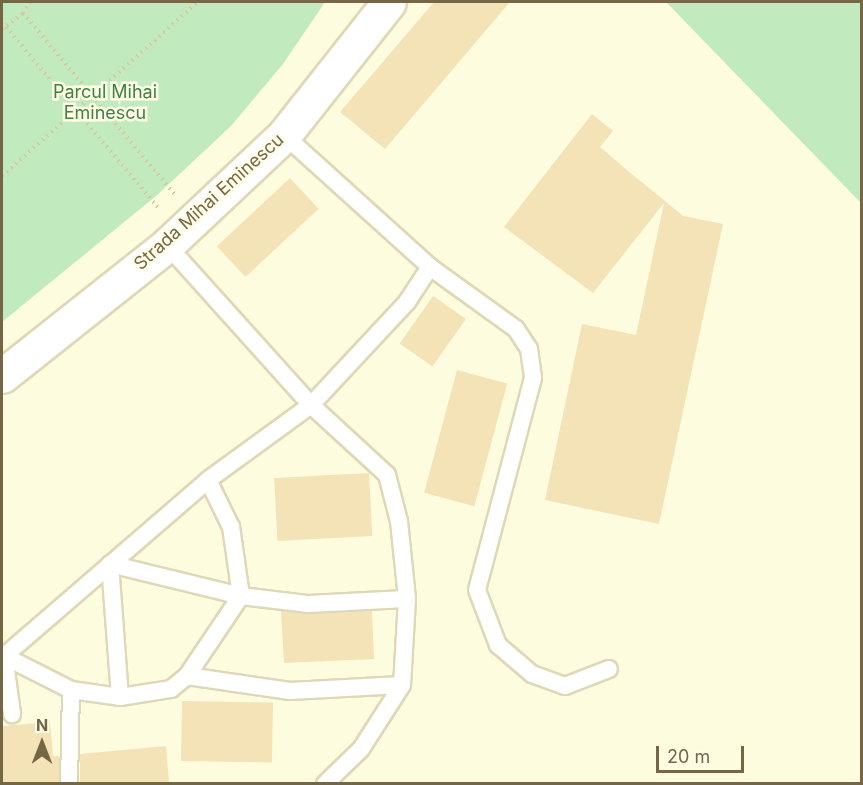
<!DOCTYPE html>
<style>
body{margin:0}
#map{position:relative;width:863px;height:785px;overflow:hidden;background:#fdfcdf;font-family:Inter,sans-serif}
div>[style]{position:absolute}
.green>*{inset:0;background:#c1ebbe}
.building>*{inset:0;background:#f4e3b6;transform-origin:0 0}
.path>*{height:4px;margin-top:-2px;transform-origin:0;background:repeating-linear-gradient(90deg,#d9c799 0 1.5px,transparent 0 6px)}
.roads{filter:drop-shadow(2px 0 #dfd8b8) drop-shadow(-2px 0 #dfd8b8) drop-shadow(0 2px #dfd8b8) drop-shadow(0 -2px #dfd8b8)}
.service>*{height:16px;margin:-8px;padding:0 8px;transform-origin:8px;border-radius:8px;background:#fff}
.secondary>*{height:33px;margin:-16.5px;padding:0 16.5px;transform-origin:16.5px;border-radius:16.5px;background:#fff}
span{translate:-50% -50%;white-space:nowrap;text-align:center;line-height:1.15;-webkit-text-stroke:5px #fffde7;paint-order:stroke}
.park-label{font-size:18px;color:#408241}
.street-label{font-size:18px;color:#756646}
.frame{position:absolute;inset:0;border:3px solid #756646;pointer-events:none}
.north{position:absolute;left:12px;top:713px;width:60px;height:60px;-webkit-text-stroke:4px #fffde7;paint-order:stroke;rotate:0deg;font-size:16px;font-weight:700;line-height:24px;text-align:center;color:#756646}
.north::after{content:'';display:block;margin:auto;width:21px;height:27px;background:#756646;clip-path:polygon(50% 0,100% 100%,50% 72%,0 100%)}
.scale{position:absolute;left:656px;top:746px;width:88px;height:27px;box-sizing:border-box;border:3px solid #756646;border-top:0;padding-left:8px;font-size:18px;line-height:21px;white-space:nowrap;color:#756646;-webkit-text-stroke:4px #fffde7;paint-order:stroke}
</style>
<div id="map">
<div class="green">
<div style="clip-path:polygon(2px 2px,325px 2px,283px 64px,231px 126px,156px 196px,2px 322px)"></div>
<div style="clip-path:polygon(669px 2px,861px 2px,861px 203px,667px 3px)"></div>
</div>
<div class="building">
<div style="clip-path:polygon(434px 2px,510px 2px,385px 149px,340px 112px)"></div>
<div style="clip-path:polygon(592px 114px,613px 131px,600px 147px,627px 170px,683px 216px,723px 224px,659px 524px,545px 500px,582px 324px,636px 335px,664px 203px,593px 293px,504px 227px)"></div>
<div style="left:290px;top:178px;width:42px;height:100px;rotate:47deg"></div>
<div style="left:433px;top:296px;width:40px;height:58px;rotate:35deg"></div>
<div style="left:457px;top:370px;width:52px;height:127px;rotate:15deg"></div>
<div style="left:369px;top:473px;width:63px;height:95px;rotate:87deg"></div>
<div style="clip-path:polygon(281px 611px,308px 614px,372px 611px,374px 659px,284px 663px)"></div>
<div style="left:182px;top:701px;width:91px;height:60px;rotate:1deg"></div>
<div style="clip-path:polygon(50px 722px,53px 756px,59px 756px,59px 783px,2px 783px,2px 726px)"></div>
<div style="clip-path:polygon(166px 746px,169px 783px,80px 783px,80px 754px)"></div>
</div>
<div class="path">
<div style="left:23px;top:13px;width:239px;rotate:50.1deg"></div>
<div style="left:6px;top:27px;width:239px;rotate:49.9deg"></div>
<div style="left:2px;top:29px;width:26px;rotate:-37deg"></div>
<div style="left:23px;top:13px;width:13px;rotate:-58deg"></div>
<div style="left:2px;top:176px;width:262px;rotate:-41.6deg"></div>
</div>
<div class="roads">
<div class="service">
<div style="left:284px;top:135px;width:197px;rotate:42.1deg"></div>
<div style="left:430px;top:267px;width:106px;rotate:35.8deg"></div>
<div style="left:516px;top:329px;width:24px;rotate:57deg"></div>
<div style="left:529px;top:349px;width:29px;rotate:82deg"></div>
<div style="left:533px;top:378px;width:219px;rotate:104.8deg"></div>
<div style="left:477px;top:590px;width:59px;rotate:69.1deg"></div>
<div style="left:498px;top:645px;width:45px;rotate:40.5deg"></div>
<div style="left:532px;top:674px;width:35px;rotate:20deg"></div>
<div style="left:565px;top:686px;width:47px;rotate:-21.1deg"></div>
<div style="left:167px;top:245px;width:215px;rotate:48deg"></div>
<div style="left:311px;top:405px;width:141px;rotate:-47deg"></div>
<div style="left:407px;top:302px;width:42px;rotate:-56.7deg"></div>
<div style="left:4px;top:656px;width:75px;rotate:26.9deg"></div>
<div style="left:71px;top:690px;width:49px;rotate:8.1deg"></div>
<div style="left:120px;top:697px;width:52px;rotate:-8.9deg"></div>
<div style="left:171px;top:689px;width:21px;rotate:-39deg"></div>
<div style="left:187px;top:676px;width:104px;rotate:8.3deg"></div>
<div style="left:290px;top:691px;width:112px;rotate:-3.1deg"></div>
<div style="left:4px;top:656px;width:59px;rotate:82.1deg"></div>
<div style="left:2px;top:658px;width:272px;rotate:-40.8deg"></div>
<div style="left:208px;top:480px;width:127px;rotate:-36.1deg"></div>
<div style="left:311px;top:405px;width:103px;rotate:42.6deg"></div>
<div style="left:387px;top:475px;width:48px;rotate:75.4deg"></div>
<div style="left:399px;top:521px;width:78px;rotate:84.1deg"></div>
<div style="left:407px;top:599px;width:86px;rotate:93.3deg"></div>
<div style="left:402px;top:685px;width:76px;rotate:122.6deg"></div>
<div style="left:361px;top:749px;width:50px;rotate:135.8deg"></div>
<div style="left:187px;top:676px;width:97px;rotate:-56deg"></div>
<div style="left:241px;top:596px;width:70px;rotate:-98.2deg"></div>
<div style="left:231px;top:527px;width:52px;rotate:-116.1deg"></div>
<div style="left:120px;top:697px;width:133px;rotate:-94.3deg"></div>
<div style="left:110px;top:564px;width:135px;rotate:13.7deg"></div>
<div style="left:241px;top:596px;width:66px;rotate:6.9deg"></div>
<div style="left:307px;top:604px;width:100px;rotate:-2.9deg"></div>
<div style="left:69px;top:784px;width:94px;rotate:-88.8deg"></div>
</div>
<div class="secondary">
<div style="left:2px;top:376px;width:211px;rotate:-38.4deg"></div>
<div style="left:167px;top:245px;width:161px;rotate:-43.2deg"></div>
<div style="left:284px;top:135px;width:169px;rotate:-51.7deg"></div>
</div>
</div>
<div class="park-label">
<span style="left:105px;top:103px">Parcul Mihai<br>Eminescu</span>
</div>
<div class="street-label">
<span style="left:209px;top:202px;rotate:-42deg">Strada Mihai Eminescu</span>
</div>
<div class="frame"></div>
<div class="north">N</div>
<div class="scale">20 m</div>
</div>
